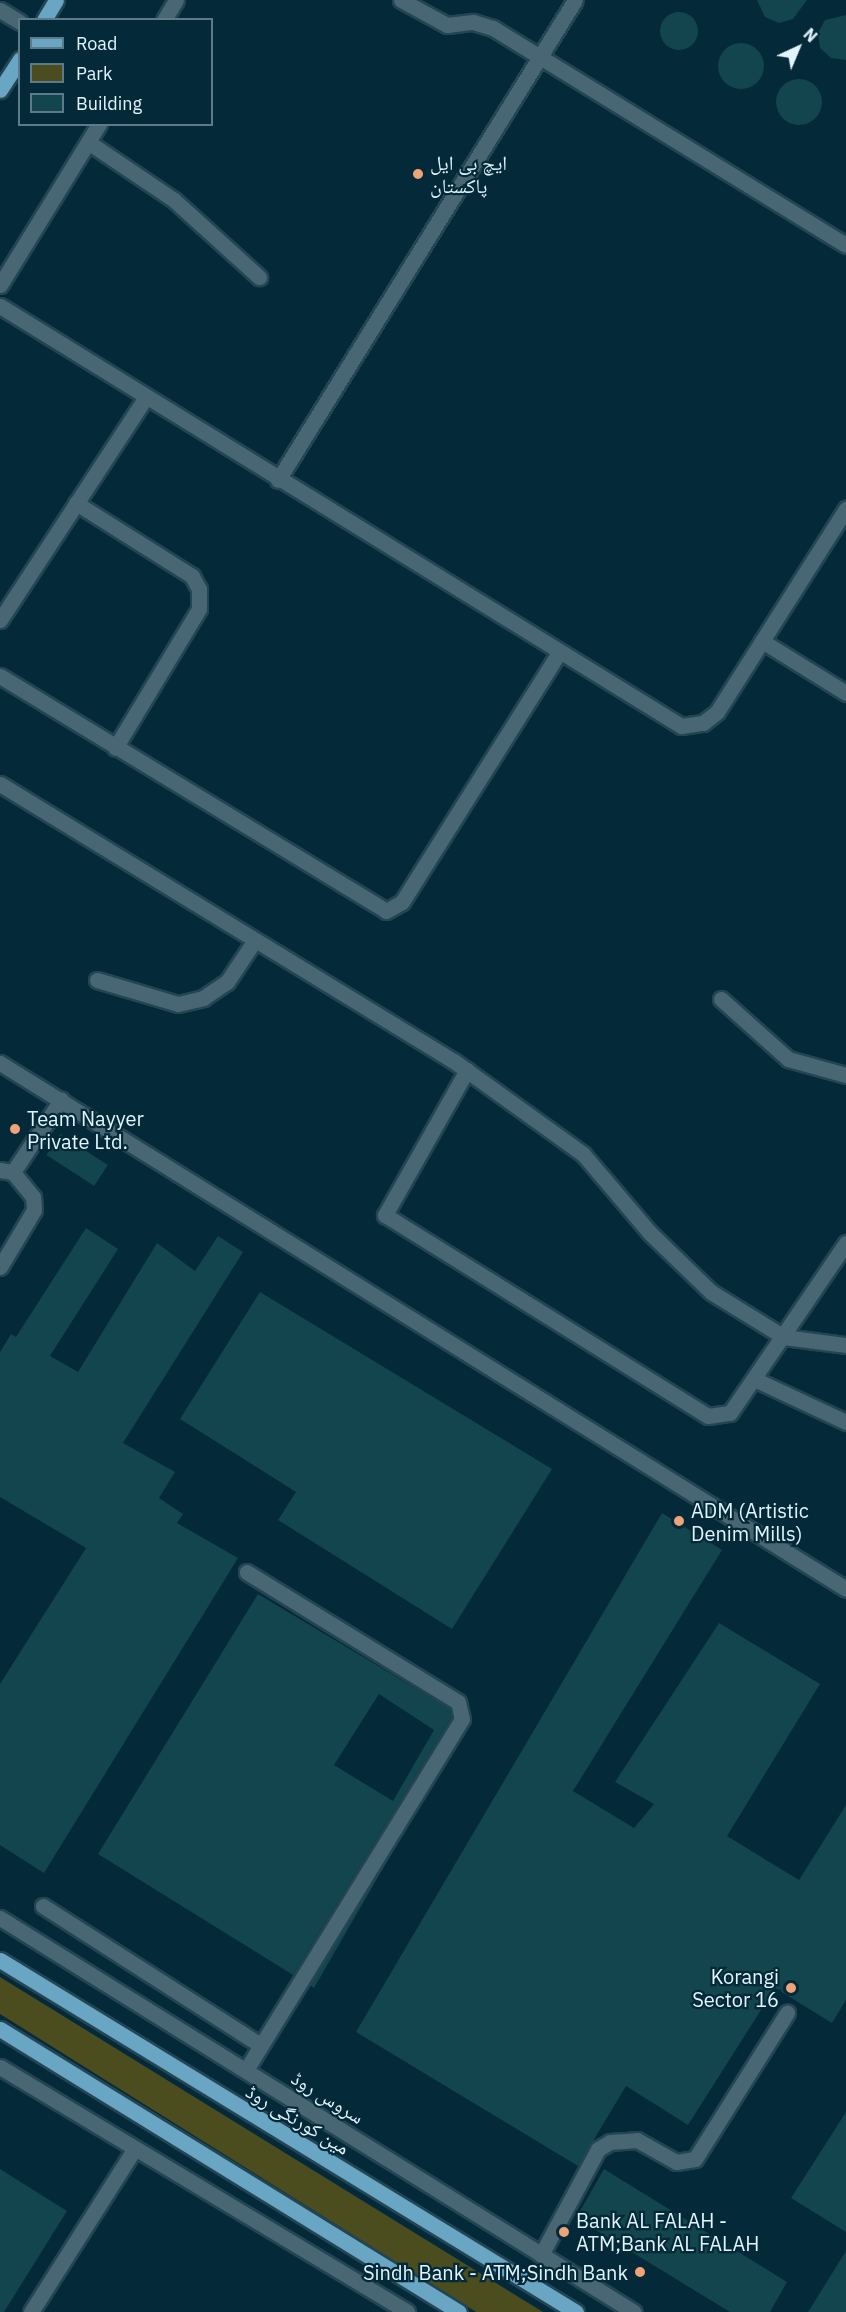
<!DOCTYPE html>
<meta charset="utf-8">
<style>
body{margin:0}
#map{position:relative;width:846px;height:2312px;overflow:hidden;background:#042938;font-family:"IBM Plex Sans","Noto Naskh Arabic",sans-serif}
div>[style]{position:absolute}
.green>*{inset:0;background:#4b4d1f}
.building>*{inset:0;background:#12454d;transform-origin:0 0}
.round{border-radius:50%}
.roads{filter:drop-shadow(2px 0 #234554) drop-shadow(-2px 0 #234554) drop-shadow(0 2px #234554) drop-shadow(0 -2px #234554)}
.minor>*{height:15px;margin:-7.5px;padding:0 7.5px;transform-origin:7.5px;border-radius:7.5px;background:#496674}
.major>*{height:15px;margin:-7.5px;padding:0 7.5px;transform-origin:7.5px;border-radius:7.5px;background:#69a6c4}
.dots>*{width:16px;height:16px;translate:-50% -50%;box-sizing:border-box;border:3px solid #042938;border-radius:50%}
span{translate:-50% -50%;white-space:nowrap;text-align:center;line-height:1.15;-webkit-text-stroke:4.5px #042938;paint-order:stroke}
.poi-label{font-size:20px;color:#e1f4ff}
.left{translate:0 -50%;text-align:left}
.right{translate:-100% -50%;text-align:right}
.street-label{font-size:20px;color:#e1f4ff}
.legend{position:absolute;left:18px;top:18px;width:195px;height:108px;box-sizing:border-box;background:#042938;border:2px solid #5c7a88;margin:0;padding:8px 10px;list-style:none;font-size:18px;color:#e1f4ff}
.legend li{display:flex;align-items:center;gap:12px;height:30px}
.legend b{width:30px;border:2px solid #5c7a88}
.north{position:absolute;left:768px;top:18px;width:60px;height:60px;-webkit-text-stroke:4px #042938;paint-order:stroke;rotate:44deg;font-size:16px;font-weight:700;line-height:24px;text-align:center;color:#e1f4ff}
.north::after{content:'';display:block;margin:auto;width:21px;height:27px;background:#e1f4ff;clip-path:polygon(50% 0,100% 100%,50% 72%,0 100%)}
</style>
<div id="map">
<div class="green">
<div style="clip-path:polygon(0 1977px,543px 2312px,476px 2312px,0 2014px)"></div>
</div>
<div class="building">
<div style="clip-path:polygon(757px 0,807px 0,793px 19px,779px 23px,765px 17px)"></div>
<div class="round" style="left:660px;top:12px;width:38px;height:38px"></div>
<div style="clip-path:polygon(846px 15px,846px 60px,831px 58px,820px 48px,818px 33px,825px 20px)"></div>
<div class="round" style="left:718px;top:43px;width:46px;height:46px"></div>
<div class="round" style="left:776px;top:79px;width:46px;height:46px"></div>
<div style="left:60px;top:1134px;width:57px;height:25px;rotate:33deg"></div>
<div style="clip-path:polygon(86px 1228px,118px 1249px,50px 1356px,78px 1372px,157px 1243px,195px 1271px,218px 1236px,243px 1252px,123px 1443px,175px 1472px,159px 1498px,183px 1514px,177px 1523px,238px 1558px,44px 1873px,0 1845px,0 1684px,86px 1548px,0 1497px,0 1352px,11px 1334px,16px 1337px)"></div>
<div style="clip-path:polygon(260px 1292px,552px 1469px,452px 1629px,278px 1520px,296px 1492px,180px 1419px)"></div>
<div style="clip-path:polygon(662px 1513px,722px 1550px,573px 1791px,634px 1828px,654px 1804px,615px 1782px,719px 1623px,820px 1684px,727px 1836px,799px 1880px,846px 1805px,846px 2000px,832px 2023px,775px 1988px,688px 2125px,626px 2086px,578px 2166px,356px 2032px)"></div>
<div style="clip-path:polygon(evenodd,258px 1594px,450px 1709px,452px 1717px,293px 1975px,98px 1854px,258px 1594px,379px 1694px,434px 1730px,393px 1801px,334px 1765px,379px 1694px)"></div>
<div style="clip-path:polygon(408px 1825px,314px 1988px,310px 1985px)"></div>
<div style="clip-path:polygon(846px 2112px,846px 2232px,791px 2198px)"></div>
<div style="clip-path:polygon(0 2169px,67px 2211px,4px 2312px,0 2312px)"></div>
<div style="clip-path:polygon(604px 2169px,787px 2282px,770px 2312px,730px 2312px,576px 2218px)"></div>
<div style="clip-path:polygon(846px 2251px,846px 2312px,808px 2312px)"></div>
</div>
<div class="roads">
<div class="minor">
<div style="left:401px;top:0;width:52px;rotate:28.5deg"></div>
<div style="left:447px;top:25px;width:26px;rotate:-7deg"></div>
<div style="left:473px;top:22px;width:21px;rotate:17deg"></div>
<div style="left:493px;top:28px;width:414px;rotate:31.6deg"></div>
<div style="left:0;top:10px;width:23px;rotate:31deg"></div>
<div style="left:164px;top:20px;width:23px;rotate:-59deg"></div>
<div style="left:88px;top:142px;width:104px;rotate:34deg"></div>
<div style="left:174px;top:200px;width:115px;rotate:42.2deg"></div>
<div style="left:0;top:285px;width:189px;rotate:-58.4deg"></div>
<div style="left:0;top:306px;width:800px;rotate:31.66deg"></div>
<div style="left:681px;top:726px;width:22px;rotate:-8deg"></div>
<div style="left:703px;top:723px;width:18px;rotate:-38deg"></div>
<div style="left:717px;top:712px;width:241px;rotate:-57.6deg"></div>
<div style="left:278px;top:480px;width:564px;rotate:-58.25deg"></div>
<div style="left:76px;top:503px;width:137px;rotate:32.2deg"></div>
<div style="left:192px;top:576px;width:15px;rotate:62deg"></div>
<div style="left:199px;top:589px;width:20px;rotate:90deg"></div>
<div style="left:199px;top:609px;width:162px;rotate:121.1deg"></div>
<div style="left:0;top:620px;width:267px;rotate:-56.8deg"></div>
<div style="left:762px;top:641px;width:99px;rotate:31.8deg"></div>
<div style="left:0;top:676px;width:452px;rotate:31.3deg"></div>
<div style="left:386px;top:911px;width:18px;rotate:-29deg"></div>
<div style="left:402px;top:902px;width:293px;rotate:-57.8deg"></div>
<div style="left:0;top:784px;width:533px;rotate:31.42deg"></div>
<div style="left:455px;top:1062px;width:158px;rotate:35.7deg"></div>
<div style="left:583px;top:1154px;width:104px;rotate:49.7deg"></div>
<div style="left:650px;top:1233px;width:85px;rotate:44deg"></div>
<div style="left:711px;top:1292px;width:86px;rotate:31.7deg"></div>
<div style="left:784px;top:1337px;width:63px;rotate:7.4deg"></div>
<div style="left:97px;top:980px;width:84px;rotate:16.5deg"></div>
<div style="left:178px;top:1004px;width:26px;rotate:-13deg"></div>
<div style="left:203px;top:998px;width:29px;rotate:-34deg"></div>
<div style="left:227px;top:982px;width:50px;rotate:-56.3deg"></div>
<div style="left:721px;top:999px;width:90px;rotate:41.8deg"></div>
<div style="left:788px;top:1059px;width:60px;rotate:15.4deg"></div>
<div style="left:0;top:1063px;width:996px;rotate:31.87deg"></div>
<div style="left:467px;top:1070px;width:167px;rotate:119.5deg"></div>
<div style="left:385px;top:1215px;width:380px;rotate:31.9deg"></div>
<div style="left:708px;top:1416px;width:22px;rotate:-8deg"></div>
<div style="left:730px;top:1413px;width:206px;rotate:-55.7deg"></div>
<div style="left:0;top:1170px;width:13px;rotate:9deg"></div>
<div style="left:13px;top:1172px;width:87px;rotate:-56.3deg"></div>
<div style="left:0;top:1267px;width:66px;rotate:-59.2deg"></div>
<div style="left:34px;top:1210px;width:13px;rotate:-94deg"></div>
<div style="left:33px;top:1197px;width:32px;rotate:-129deg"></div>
<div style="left:754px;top:1379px;width:102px;rotate:25.1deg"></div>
<div style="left:43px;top:1906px;width:258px;rotate:32.6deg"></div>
<div style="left:0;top:1918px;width:746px;rotate:31.86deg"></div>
<div style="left:0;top:2067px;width:475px;rotate:31deg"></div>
<div style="left:246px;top:2070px;width:412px;rotate:-58.4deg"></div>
<div style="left:462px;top:1719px;width:17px;rotate:-103deg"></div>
<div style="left:458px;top:1702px;width:248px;rotate:-148.4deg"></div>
<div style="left:541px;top:2255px;width:120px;rotate:-61.7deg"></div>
<div style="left:598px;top:2149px;width:14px;rotate:-30deg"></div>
<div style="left:610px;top:2142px;width:27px;rotate:-4deg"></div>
<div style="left:637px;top:2140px;width:45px;rotate:29.4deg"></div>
<div style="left:676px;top:2162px;width:19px;rotate:-9deg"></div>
<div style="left:695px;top:2159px;width:173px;rotate:-57.8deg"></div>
<div style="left:31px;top:2312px;width:194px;rotate:-57.6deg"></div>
</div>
<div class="major">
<div style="left:44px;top:20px;width:23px;rotate:-59deg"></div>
<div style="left:0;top:90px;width:37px;rotate:-57deg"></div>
<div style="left:0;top:1960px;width:675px;rotate:31.43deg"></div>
<div style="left:0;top:2029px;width:539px;rotate:31.66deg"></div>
</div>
</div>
<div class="dots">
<div style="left:418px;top:174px;background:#efa377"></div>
<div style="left:15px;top:1129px;background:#efa377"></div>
<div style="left:679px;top:1521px;background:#efa377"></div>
<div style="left:791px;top:1988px;background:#efa377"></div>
<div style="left:564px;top:2232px;background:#efa377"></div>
<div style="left:640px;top:2272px;background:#efa377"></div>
</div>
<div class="poi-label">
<span class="left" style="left:430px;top:174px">ایچ بی ایل<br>پاکستان</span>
<span class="left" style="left:27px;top:1130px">Team Nayyer<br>Private Ltd.</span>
<span class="left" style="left:691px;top:1522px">ADM (Artistic<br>Denim Mills)</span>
<span class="right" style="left:779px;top:1988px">Korangi<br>Sector 16</span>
<span class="left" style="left:576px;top:2232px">Bank AL FALAH -<br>ATM;Bank AL FALAH</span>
<span class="right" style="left:628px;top:2272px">Sindh Bank - ATM;Sindh Bank</span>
</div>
<div class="street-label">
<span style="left:328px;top:2097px;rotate:32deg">سروس روڈ</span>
<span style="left:298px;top:2119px;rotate:31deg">مین کورنگی روڈ</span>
</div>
<ul class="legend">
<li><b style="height:8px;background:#69a6c4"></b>Road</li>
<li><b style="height:16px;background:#4b4d1f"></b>Park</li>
<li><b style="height:16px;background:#12454d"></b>Building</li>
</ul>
<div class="north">N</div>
</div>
